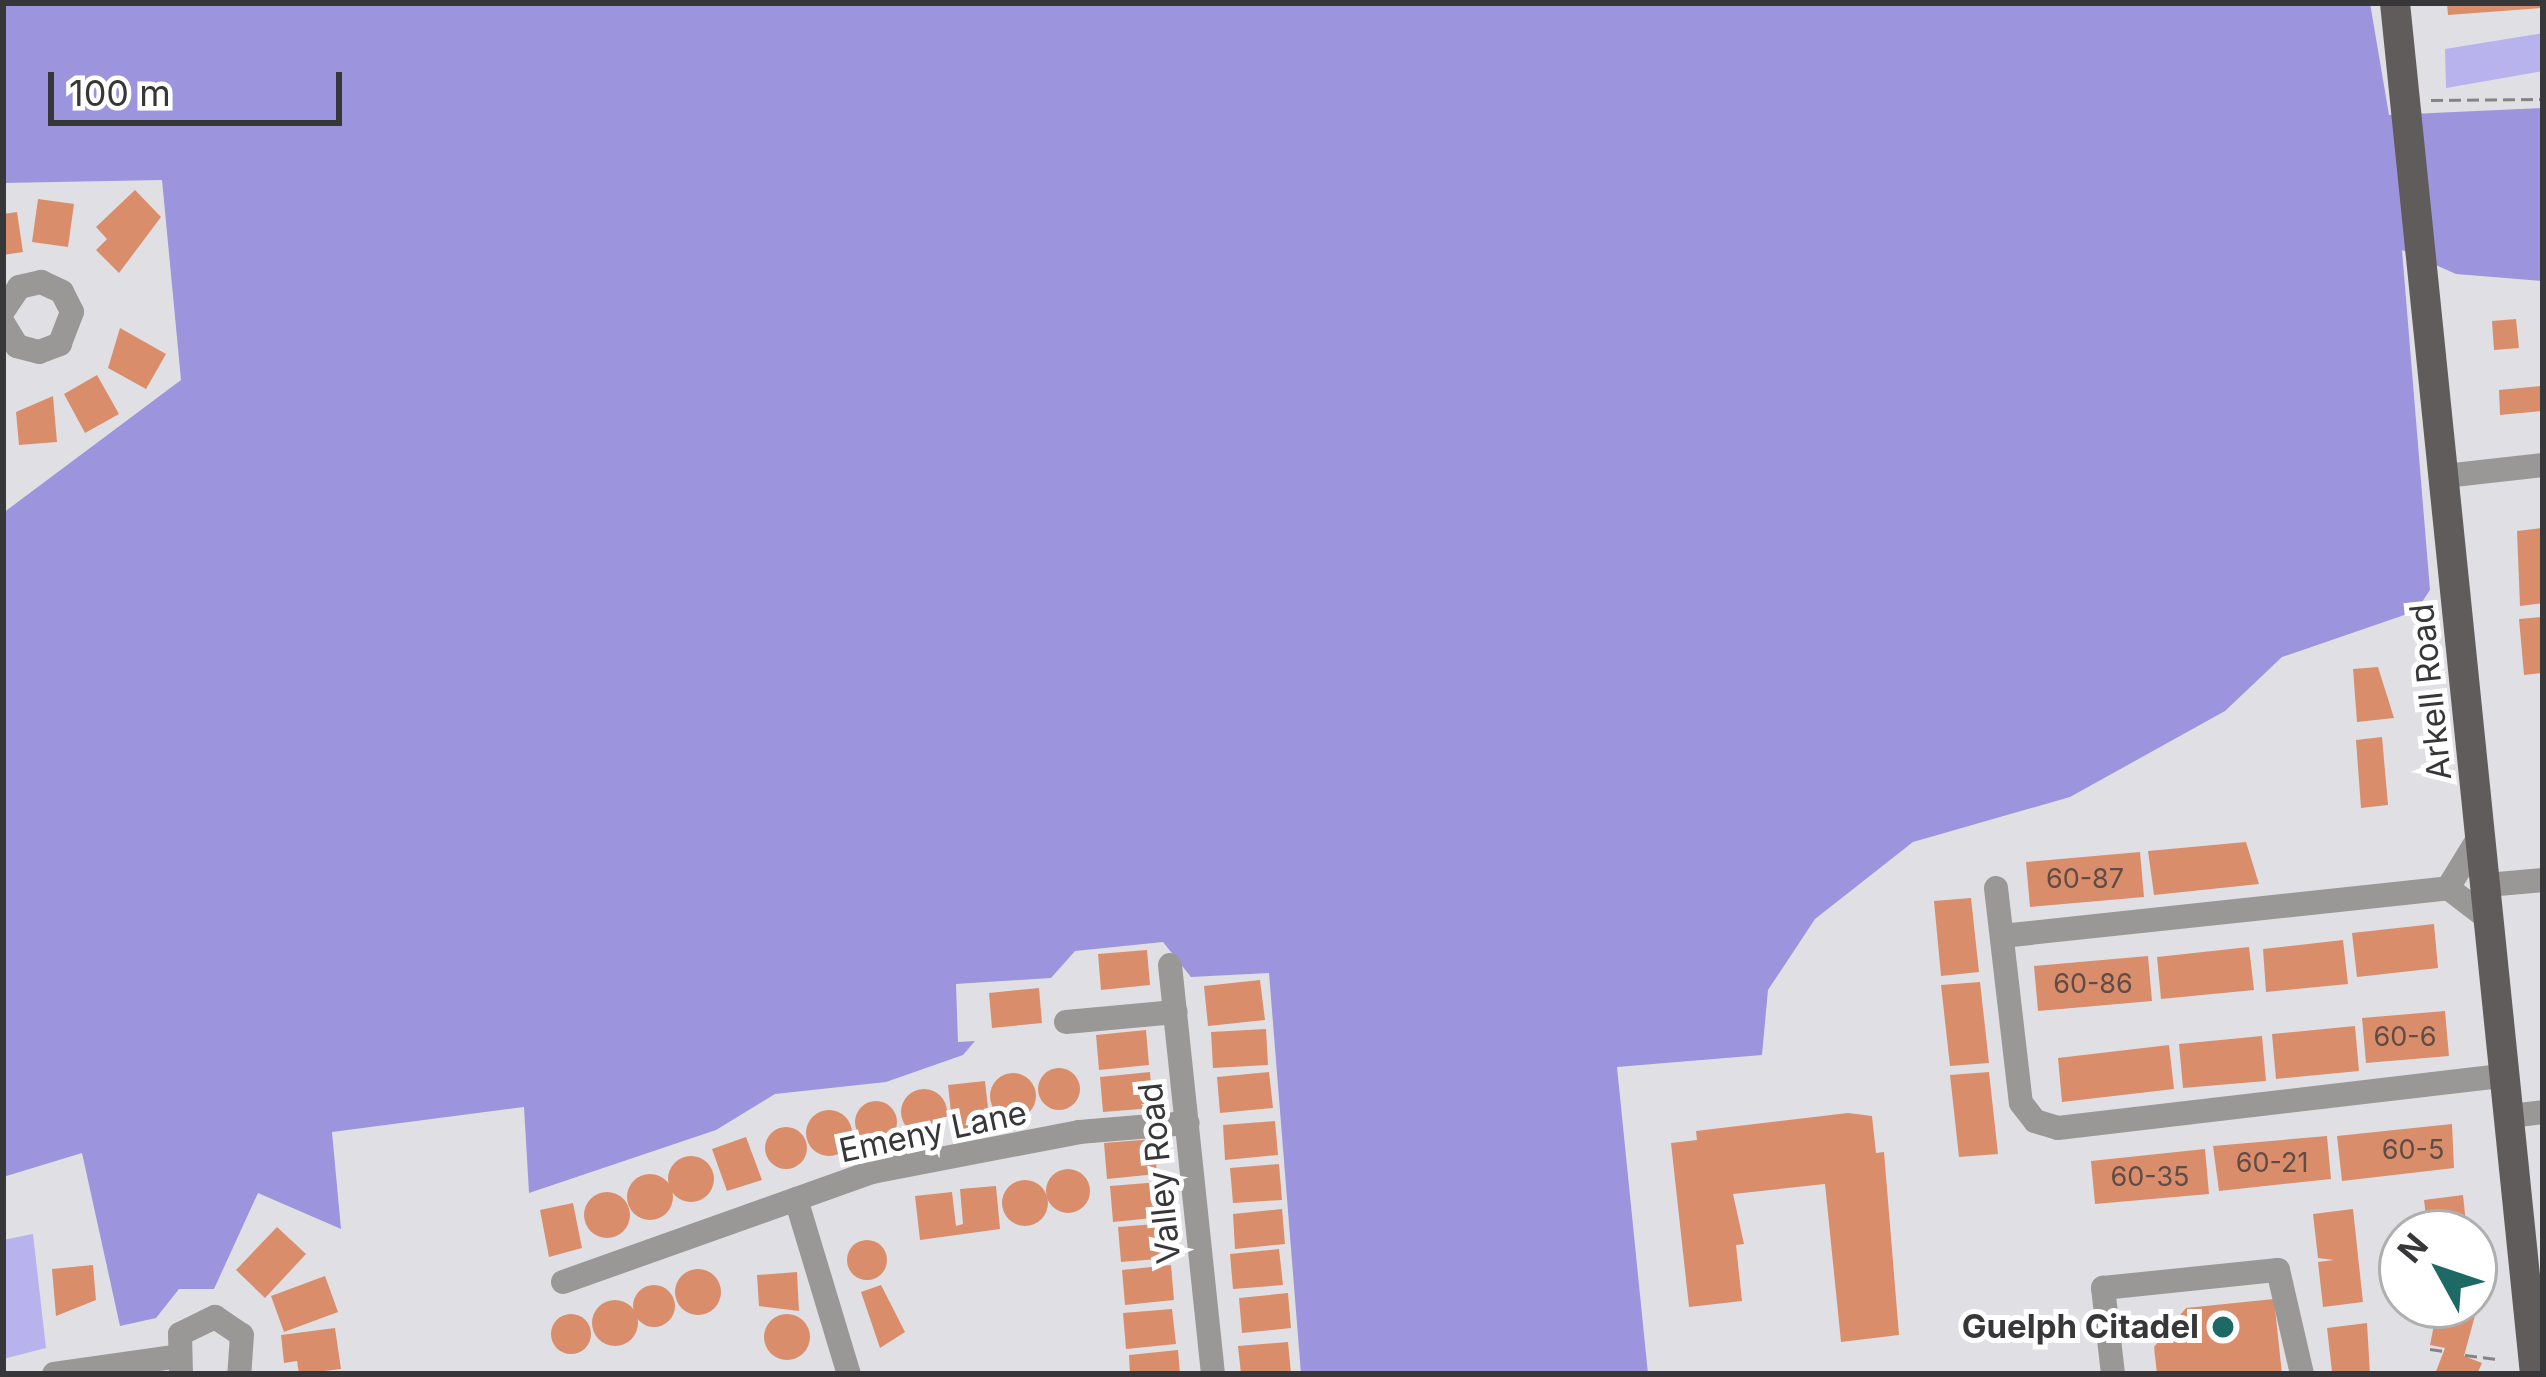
<!DOCTYPE html>
<style>
body{margin:0}
#map{position:relative;width:2546px;height:1377px;overflow:hidden;background:#e0e0e4;font-family:Inter,sans-serif}
div>[style]{position:absolute}
.green>*{inset:0;background:#b8b3ec}
.forest>*{inset:0;background:#9c95dd}
.building>*{inset:0;background:#d98d6b}
.round{border-radius:50%}
.path>*{height:3px;margin-top:-1.5px;transform-origin:0;background:repeating-linear-gradient(90deg,#848487 0 12px,transparent 0 18px)}
.minor>*{height:24px;margin:-12px;padding:0 12px;transform-origin:12px;border-radius:12px;background:#9a9897}
.major>*{height:30px;margin:-15px;padding:0 15px;transform-origin:15px;border-radius:15px;background:#605c5b}
.dots>*{width:33px;height:33px;translate:-50% -50%;box-sizing:border-box;border:6px solid #fff;border-radius:50%}
span{translate:-50% -50%;white-space:nowrap;text-align:center;line-height:1.15;-webkit-text-stroke:10px #fff;paint-order:stroke}
.number-label{font-size:27px;color:#604c46}
.number-label span{-webkit-text-stroke-width:0}
.street-label{font-size:33px;color:#373739}
.poi-label{font-size:33px;color:#373739;font-weight:700}
.right{translate:-100% -50%;text-align:right}
.frame{position:absolute;inset:0;border:6px solid #373739;pointer-events:none}
.north{position:absolute;left:2378px;top:1209px;width:120px;height:120px;box-sizing:border-box;background:#fff;border:3px solid #afafb0;border-radius:50%;rotate:310deg;font-size:33px;font-weight:700;line-height:48px;text-align:center;color:#373739}
.north::after{content:'';display:block;margin:auto;width:42px;height:54px;background:#1d6966;clip-path:polygon(50% 0,100% 100%,50% 72%,0 100%)}
.scale{position:absolute;left:48px;top:72px;width:294px;height:54px;box-sizing:border-box;border:6px solid #373739;border-top:0;padding-left:15px;font-size:36px;line-height:42px;white-space:nowrap;color:#373739;-webkit-text-stroke:9px #fff;paint-order:stroke}
</style>
<div id="map">
<div class="green">
<i style="clip-path:polygon(2543px 33px,2543px 71px,2446px 88px,2445px 49px)"></i>
<i style="clip-path:polygon(33px 1234px,46px 1348px,3px 1359px,3px 1240px)"></i>
</div>
<div class="forest">
<i style="clip-path:polygon(3px 3px,2370px 3px,2389px 115px,2543px 108px,2543px 281px,2456px 274px,2402px 250px,2430px 590px,2416px 611px,2282px 657px,2225px 711px,2070px 797px,1913px 842px,1815px 919px,1768px 990px,1762px 1055px,1617px 1067px,1648px 1374px,1301px 1374px,1269px 973px,1191px 977px,1163px 942px,1075px 951px,1051px 978px,956px 984px,958px 1042px,975px 1041px,963px 1055px,886px 1082px,775px 1094px,716px 1130px,529px 1193px,524px 1107px,332px 1132px,341px 1229px,258px 1193px,214px 1289px,179px 1289px,156px 1318px,120px 1326px,82px 1153px,3px 1177px,3px 513px,181px 380px,162px 180px,3px 183px)"></i>
</div>
<div class="building">
<i style="clip-path:polygon(2447px 3px,2543px 3px,2543px 8px,2448px 15px)"></i>
<i style="clip-path:polygon(135px 190px,161px 217px,119px 273px,96px 250px,107px 239px,96px 227px)"></i>
<i style="clip-path:polygon(38px 199px,74px 204px,68px 247px,32px 242px)"></i>
<i style="clip-path:polygon(17px 212px,23px 252px,3px 255px,3px 214px)"></i>
<i style="clip-path:polygon(2516px 319px,2519px 348px,2494px 350px,2492px 321px)"></i>
<i style="clip-path:polygon(120px 328px,166px 354px,146px 389px,108px 368px)"></i>
<i style="clip-path:polygon(97px 375px,119px 414px,85px 433px,64px 394px)"></i>
<i style="clip-path:polygon(2541px 386px,2543px 411px,2500px 415px,2499px 390px)"></i>
<i style="clip-path:polygon(53px 396px,57px 442px,19px 445px,16px 412px)"></i>
<i style="clip-path:polygon(2543px 528px,2543px 603px,2520px 606px,2517px 531px)"></i>
<i style="clip-path:polygon(2543px 617px,2543px 673px,2524px 675px,2519px 619px)"></i>
<i style="clip-path:polygon(2378px 667px,2394px 718px,2357px 722px,2353px 669px)"></i>
<i style="clip-path:polygon(2382px 737px,2388px 805px,2361px 808px,2356px 740px)"></i>
<i style="clip-path:polygon(2246px 842px,2259px 884px,2154px 895px,2148px 851px)"></i>
<i style="clip-path:polygon(2140px 852px,2144px 897px,2030px 907px,2026px 862px)"></i>
<i style="clip-path:polygon(1971px 898px,1979px 972px,1941px 976px,1934px 901px)"></i>
<i style="clip-path:polygon(2434px 924px,2438px 968px,2357px 977px,2352px 933px)"></i>
<i style="clip-path:polygon(2343px 940px,2348px 984px,2266px 992px,2263px 949px)"></i>
<i style="clip-path:polygon(2249px 947px,2254px 990px,2161px 999px,2157px 957px)"></i>
<i style="clip-path:polygon(1147px 950px,1150px 985px,1101px 990px,1098px 954px)"></i>
<i style="clip-path:polygon(2148px 956px,2152px 1001px,2038px 1011px,2034px 966px)"></i>
<i style="clip-path:polygon(1260px 980px,1265px 1020px,1208px 1026px,1204px 986px)"></i>
<i style="clip-path:polygon(1980px 982px,1989px 1063px,1950px 1066px,1941px 985px)"></i>
<i style="clip-path:polygon(1039px 988px,1042px 1023px,992px 1028px,989px 993px)"></i>
<i style="clip-path:polygon(2445px 1011px,2449px 1056px,2366px 1063px,2362px 1018px)"></i>
<i style="clip-path:polygon(2355px 1026px,2359px 1071px,2276px 1079px,2272px 1034px)"></i>
<i style="clip-path:polygon(1266px 1029px,1268px 1065px,1213px 1068px,1211px 1032px)"></i>
<i style="clip-path:polygon(1146px 1030px,1149px 1065px,1099px 1070px,1096px 1035px)"></i>
<i style="clip-path:polygon(2262px 1036px,2266px 1081px,2183px 1088px,2179px 1044px)"></i>
<i style="clip-path:polygon(2169px 1045px,2174px 1089px,2062px 1102px,2058px 1058px)"></i>
<i class="round" style="left:1038px;top:1068px;width:42px;height:42px"></i>
<i style="clip-path:polygon(1150px 1072px,1153px 1108px,1103px 1112px,1100px 1077px)"></i>
<i style="clip-path:polygon(1269px 1072px,1273px 1108px,1220px 1113px,1217px 1077px)"></i>
<i style="clip-path:polygon(1989px 1072px,1998px 1154px,1959px 1157px,1950px 1075px)"></i>
<i class="round" style="left:990px;top:1073px;width:46px;height:46px"></i>
<i style="clip-path:polygon(985px 1081px,990px 1127px,953px 1130px,948px 1085px)"></i>
<i class="round" style="left:901px;top:1089px;width:46px;height:46px"></i>
<i class="round" style="left:855px;top:1101px;width:42px;height:42px"></i>
<i class="round" style="left:806px;top:1110px;width:46px;height:46px"></i>
<i style="clip-path:polygon(1848px 1113px,1872px 1116px,1876px 1153px,1884px 1152px,1899px 1335px,1841px 1342px,1825px 1184px,1733px 1194px,1744px 1244px,1736px 1245px,1742px 1301px,1689px 1307px,1671px 1143px,1697px 1140px,1696px 1131px)"></i>
<i style="clip-path:polygon(1275px 1121px,1278px 1155px,1225px 1160px,1223px 1125px)"></i>
<i style="clip-path:polygon(2452px 1124px,2454px 1168px,2342px 1181px,2337px 1136px)"></i>
<i class="round" style="left:765px;top:1127px;width:42px;height:42px"></i>
<i style="clip-path:polygon(2327px 1136px,2331px 1179px,2219px 1191px,2213px 1146px)"></i>
<i style="clip-path:polygon(746px 1137px,762px 1180px,727px 1191px,712px 1149px)"></i>
<i style="clip-path:polygon(1154px 1139px,1157px 1174px,1107px 1179px,1104px 1143px)"></i>
<i style="clip-path:polygon(2205px 1149px,2209px 1194px,2095px 1204px,2091px 1161px)"></i>
<i class="round" style="left:668px;top:1156px;width:46px;height:46px"></i>
<i style="clip-path:polygon(1279px 1164px,1282px 1200px,1233px 1203px,1230px 1168px)"></i>
<i class="round" style="left:1046px;top:1169px;width:44px;height:44px"></i>
<i class="round" style="left:627px;top:1174px;width:46px;height:46px"></i>
<i class="round" style="left:1002px;top:1180px;width:46px;height:46px"></i>
<i style="clip-path:polygon(1160px 1182px,1163px 1217px,1113px 1222px,1110px 1186px)"></i>
<i style="clip-path:polygon(996px 1186px,1000px 1229px,920px 1240px,915px 1196px,952px 1192px,956px 1226px,963px 1224px,960px 1189px)"></i>
<i class="round" style="left:584px;top:1192px;width:46px;height:46px"></i>
<i style="clip-path:polygon(2463px 1195px,2467px 1233px,2428px 1233px,2424px 1200px)"></i>
<i style="clip-path:polygon(573px 1203px,582px 1248px,549px 1257px,540px 1210px)"></i>
<i style="clip-path:polygon(1282px 1209px,1285px 1244px,1235px 1249px,1233px 1214px)"></i>
<i style="clip-path:polygon(2353px 1209px,2363px 1302px,2323px 1307px,2318px 1262px,2334px 1260px,2318px 1258px,2313px 1214px)"></i>
<i style="clip-path:polygon(1168px 1223px,1171px 1258px,1121px 1262px,1118px 1227px)"></i>
<i style="clip-path:polygon(277px 1227px,306px 1254px,265px 1298px,236px 1270px)"></i>
<i class="round" style="left:847px;top:1240px;width:40px;height:40px"></i>
<i style="clip-path:polygon(1279px 1249px,1283px 1285px,1233px 1289px,1230px 1254px)"></i>
<i style="clip-path:polygon(93px 1265px,96px 1300px,56px 1316px,52px 1269px)"></i>
<i style="clip-path:polygon(1171px 1265px,1174px 1300px,1125px 1305px,1122px 1270px)"></i>
<i class="round" style="left:675px;top:1269px;width:46px;height:46px"></i>
<i style="clip-path:polygon(797px 1272px,799px 1311px,759px 1306px,757px 1275px)"></i>
<i style="clip-path:polygon(325px 1276px,338px 1312px,284px 1332px,271px 1296px)"></i>
<i class="round" style="left:633px;top:1285px;width:42px;height:42px"></i>
<i style="clip-path:polygon(881px 1285px,905px 1332px,880px 1348px,861px 1292px)"></i>
<i style="clip-path:polygon(1288px 1293px,1291px 1328px,1242px 1333px,1239px 1298px)"></i>
<i style="clip-path:polygon(2274px 1299px,2282px 1374px,2157px 1374px,2154px 1347px,2186px 1308px)"></i>
<i class="round" style="left:592px;top:1300px;width:46px;height:46px"></i>
<i style="clip-path:polygon(2438px 1305px,2477px 1308px,2464px 1356px,2482px 1363px,2477px 1374px,2435px 1374px,2445px 1348px,2430px 1345px)"></i>
<i style="clip-path:polygon(1172px 1309px,1176px 1344px,1126px 1349px,1123px 1313px)"></i>
<i class="round" style="left:551px;top:1314px;width:40px;height:40px"></i>
<i class="round" style="left:764px;top:1314px;width:46px;height:46px"></i>
<i style="clip-path:polygon(2367px 1323px,2370px 1374px,2332px 1372px,2327px 1328px)"></i>
<i style="clip-path:polygon(335px 1328px,341px 1369px,299px 1374px,297px 1361px,284px 1363px,281px 1335px)"></i>
<i style="clip-path:polygon(1288px 1342px,1291px 1374px,1241px 1374px,1238px 1346px)"></i>
<i style="clip-path:polygon(1178px 1350px,1180px 1374px,1130px 1374px,1129px 1355px)"></i>
</div>
<div class="path">
<i style="left:2431px;top:100px;width:112px;rotate:-0.5deg"></i>
<i style="left:2430px;top:1349px;width:14px;rotate:8deg"></i>
<i style="left:2465px;top:1355px;width:34px;rotate:7deg"></i>
</div>
<div class="minor">
<i style="left:3px;top:311px;width:29px;rotate:-56deg"></i>
<i style="left:19px;top:287px;width:23px;rotate:-13deg"></i>
<i style="left:41px;top:282px;width:23px;rotate:25deg"></i>
<i style="left:62px;top:292px;width:22px;rotate:63deg"></i>
<i style="left:72px;top:312px;width:34px;rotate:111deg"></i>
<i style="left:60px;top:344px;width:22px;rotate:159deg"></i>
<i style="left:39px;top:352px;width:23px;rotate:-165deg"></i>
<i style="left:17px;top:346px;width:27px;rotate:-121deg"></i>
<i style="left:2445px;top:476px;width:99px;rotate:-6.4deg"></i>
<i style="left:2487px;top:885px;width:56px;rotate:-5.1deg"></i>
<i style="left:1996px;top:888px;width:216px;rotate:83.4deg"></i>
<i style="left:2021px;top:1103px;width:23px;rotate:52deg"></i>
<i style="left:2035px;top:1121px;width:24px;rotate:17deg"></i>
<i style="left:2058px;top:1128px;width:452px;rotate:-6.7deg"></i>
<i style="left:2448px;top:888px;width:63px;rotate:-58.6deg"></i>
<i style="left:2002px;top:936px;width:449px;rotate:-6.1deg"></i>
<i style="left:2448px;top:888px;width:53px;rotate:37.3deg"></i>
<i style="left:1170px;top:965px;width:411px;rotate:84deg"></i>
<i style="left:1066px;top:1022px;width:110px;rotate:-5.2deg"></i>
<i style="left:2511px;top:1116px;width:32px;rotate:-7deg"></i>
<i style="left:796px;top:1199px;width:183px;rotate:73.2deg"></i>
<i style="left:563px;top:1282px;width:328px;rotate:-19.6deg"></i>
<i style="left:872px;top:1172px;width:211px;rotate:-10.9deg"></i>
<i style="left:1079px;top:1132px;width:109px;rotate:-4.7deg"></i>
<i style="left:54px;top:1374px;width:121px;rotate:-8.1deg"></i>
<i style="left:181px;top:1374px;width:40px;rotate:-91.4deg"></i>
<i style="left:180px;top:1334px;width:39px;rotate:-26deg"></i>
<i style="left:215px;top:1317px;width:32px;rotate:34deg"></i>
<i style="left:242px;top:1335px;width:39px;rotate:94deg"></i>
<i style="left:2113px;top:1374px;width:87px;rotate:-96.6deg"></i>
<i style="left:2103px;top:1288px;width:176px;rotate:-5.9deg"></i>
<i style="left:2278px;top:1270px;width:107px;rotate:77deg"></i>
</div>
<div class="major">
<i style="left:2395px;top:3px;width:1378px;rotate:84.17deg"></i>
</div>
<div class="dots">
<i style="left:2223px;top:1327px;background:#1d6966"></i>
</div>
<div class="number-label">
<span style="left:2085px;top:879px">60-87</span>
<span style="left:2093px;top:984px">60-86</span>
<span style="left:2405px;top:1037px">60-6</span>
<span style="left:2413px;top:1150px">60-5</span>
<span style="left:2272px;top:1163px">60-21</span>
<span style="left:2150px;top:1177px">60-35</span>
</div>
<div class="street-label">
<span style="left:2431px;top:692px;rotate:-96deg">Arkell Road</span>
<span style="left:933px;top:1132px;rotate:-12deg">Emeny Lane</span>
<span style="left:1160px;top:1173px;rotate:-96deg">Valley Road</span>
</div>
<div class="poi-label">
<span class="right" style="left:2199px;top:1327px">Guelph Citadel</span>
</div>
<div class="frame"></div>
<div class="north">N</div>
<div class="scale">100 m</div>
</div>
